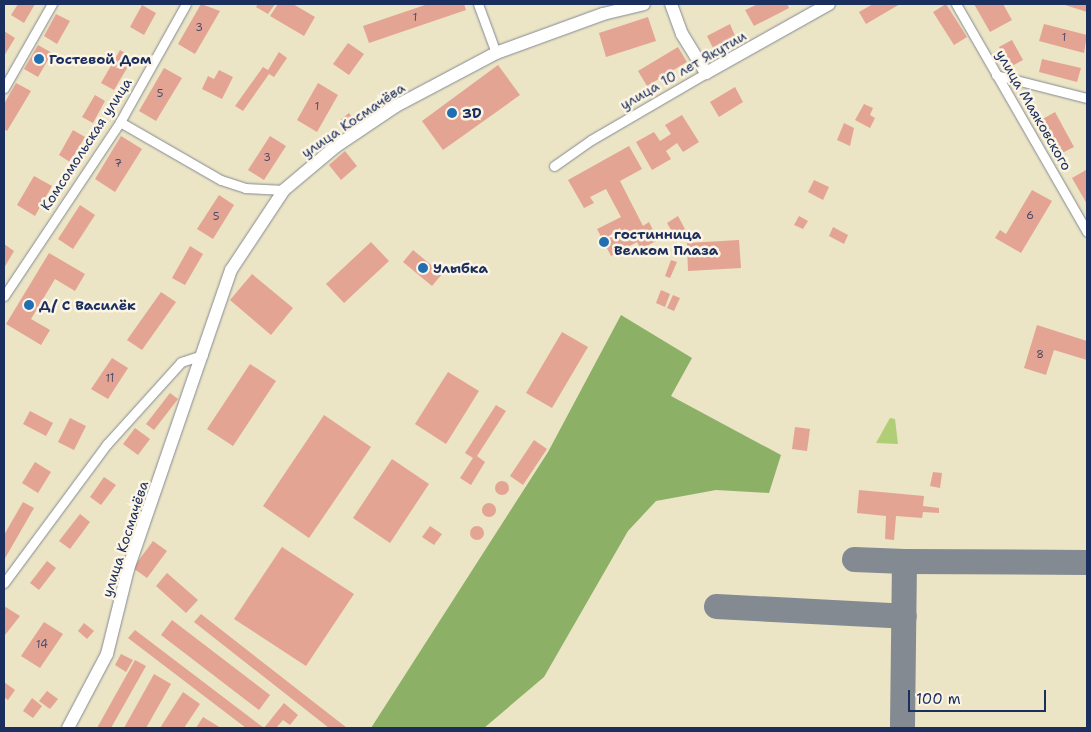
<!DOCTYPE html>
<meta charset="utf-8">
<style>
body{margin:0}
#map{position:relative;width:1091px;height:732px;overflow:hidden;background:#ebe4c5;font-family:"Shantell Sans",sans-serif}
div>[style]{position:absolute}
.green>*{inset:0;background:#b0ce75}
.forest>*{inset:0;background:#8cb166}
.taxiway>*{height:25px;margin:-12.5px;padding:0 12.5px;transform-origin:12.5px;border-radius:12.5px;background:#838a92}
.building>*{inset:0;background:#e4a493}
.round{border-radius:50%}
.roads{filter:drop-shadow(0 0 1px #838a92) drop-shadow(0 0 1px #838a92)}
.street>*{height:9px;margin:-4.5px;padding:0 4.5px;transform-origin:4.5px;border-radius:4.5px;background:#fff}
.secondary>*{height:12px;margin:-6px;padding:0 6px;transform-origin:6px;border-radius:6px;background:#fff}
.dots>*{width:14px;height:14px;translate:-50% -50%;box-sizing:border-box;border:2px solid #fcf5e5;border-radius:50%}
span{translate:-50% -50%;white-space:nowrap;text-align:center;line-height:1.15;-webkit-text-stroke:5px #fcf5e5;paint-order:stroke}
.number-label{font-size:11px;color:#4d4c6b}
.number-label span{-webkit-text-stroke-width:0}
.poi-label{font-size:14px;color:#1b2f5e;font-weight:700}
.left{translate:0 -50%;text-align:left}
.street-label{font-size:14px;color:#1b2f5e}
.frame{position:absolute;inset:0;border:5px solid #1b2f5e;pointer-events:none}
.scale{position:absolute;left:908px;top:690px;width:138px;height:22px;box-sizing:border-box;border:2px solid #1b2f5e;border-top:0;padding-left:6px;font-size:15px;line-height:18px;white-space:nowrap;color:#1b2f5e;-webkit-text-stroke:4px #fcf5e5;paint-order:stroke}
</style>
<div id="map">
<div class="green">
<i style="clip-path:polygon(890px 418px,895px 419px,898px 444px,876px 443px)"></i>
</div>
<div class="forest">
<i style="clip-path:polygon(621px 315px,692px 358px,671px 396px,781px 455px,769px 493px,716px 490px,656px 501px,628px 531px,544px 677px,484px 728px,371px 728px,548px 452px)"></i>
</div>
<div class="taxiway">
<i style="left:854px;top:559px;width:50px;rotate:2.3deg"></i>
<i style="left:904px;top:561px;width:167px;rotate:90.7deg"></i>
<i style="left:904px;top:561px;width:183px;rotate:0.3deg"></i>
<i style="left:716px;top:606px;width:188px;rotate:3deg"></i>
</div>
<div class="building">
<i style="clip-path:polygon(18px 4px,35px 4px,24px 23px,11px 15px)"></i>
<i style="clip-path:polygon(201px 4px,220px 11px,195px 54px,178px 44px)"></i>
<i style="clip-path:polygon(258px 4px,275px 4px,268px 14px,256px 7px)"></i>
<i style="clip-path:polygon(278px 4px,293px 4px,315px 17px,304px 36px,270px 16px)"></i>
<i style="clip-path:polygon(428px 4px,464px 4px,466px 10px,369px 43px,363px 26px)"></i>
<i style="clip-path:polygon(758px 4px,787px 4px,789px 8px,754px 26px,745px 10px)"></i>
<i style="clip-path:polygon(873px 4px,900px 4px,866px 24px,859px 12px)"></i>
<i style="clip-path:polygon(946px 4px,967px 37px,954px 45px,933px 12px)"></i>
<i style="clip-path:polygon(974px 4px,1003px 4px,1012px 20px,990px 32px)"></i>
<i style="clip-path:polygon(1062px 4px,1087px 4px,1087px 12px)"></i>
<i style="clip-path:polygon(142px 5px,156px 13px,144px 35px,130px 27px)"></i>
<i style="clip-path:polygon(56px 14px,70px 21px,57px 44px,44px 36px)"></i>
<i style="clip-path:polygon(648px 17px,656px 41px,606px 57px,599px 33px)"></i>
<i style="clip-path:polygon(730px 24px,735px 36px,713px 48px,707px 36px)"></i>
<i style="clip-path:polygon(1044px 24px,1087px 35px,1084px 53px,1039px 41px)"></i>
<i style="clip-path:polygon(4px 31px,15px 38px,4px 56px)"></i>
<i style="clip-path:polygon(1012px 40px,1023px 60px,1010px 67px,999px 47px)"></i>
<i style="clip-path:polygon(348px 43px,364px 54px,349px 75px,333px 64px)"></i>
<i style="clip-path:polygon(38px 45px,52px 53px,38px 77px,24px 69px)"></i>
<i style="clip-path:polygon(678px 47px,687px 62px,647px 86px,638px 71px)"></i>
<i style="clip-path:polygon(120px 50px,133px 58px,114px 90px,101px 83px)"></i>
<i style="clip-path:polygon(279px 52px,287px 58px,274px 77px,269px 74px,243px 111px,235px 106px,263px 67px,268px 70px)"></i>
<i style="clip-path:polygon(1042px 59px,1081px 68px,1077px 82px,1039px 72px)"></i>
<i style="clip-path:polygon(498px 65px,520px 95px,443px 150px,422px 121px)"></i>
<i style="clip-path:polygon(164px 68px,182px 78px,156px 121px,139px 111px)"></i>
<i style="clip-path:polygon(219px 70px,233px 77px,222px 99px,202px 89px,208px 76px,214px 79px)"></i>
<i style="clip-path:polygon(16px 83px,31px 91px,7px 131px,4px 129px,4px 104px)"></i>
<i style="clip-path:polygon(318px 83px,338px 95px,317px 132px,297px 120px)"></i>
<i style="clip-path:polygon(735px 87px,743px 102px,719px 117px,710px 102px)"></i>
<i style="clip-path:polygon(95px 95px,105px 101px,93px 123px,82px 117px)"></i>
<i style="clip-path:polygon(864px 104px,873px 108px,870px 115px,875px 118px,870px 128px,855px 120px)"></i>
<i style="clip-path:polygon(1055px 112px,1074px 147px,1060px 154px,1041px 120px)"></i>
<i style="clip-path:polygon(349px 113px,354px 120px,344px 128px,339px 121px)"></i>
<i style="clip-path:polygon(682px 115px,699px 142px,683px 152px,677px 143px,666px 151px,671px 159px,652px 170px,636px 142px,654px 132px,660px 141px,671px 134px,665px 125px)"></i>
<i style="clip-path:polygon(844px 123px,854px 128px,850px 146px,837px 140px)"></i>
<i style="clip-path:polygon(73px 130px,85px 137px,70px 162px,59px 155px)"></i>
<i style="clip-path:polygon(121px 136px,142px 149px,115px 192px,95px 179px)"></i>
<i style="clip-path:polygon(270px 136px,286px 146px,264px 180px,248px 170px)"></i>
<i style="clip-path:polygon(629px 146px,642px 169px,620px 181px,643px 226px,649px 222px,658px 240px,641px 249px,637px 242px,611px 256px,597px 229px,621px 217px,606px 189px,590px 197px,594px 203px,584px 208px,568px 180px)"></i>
<i style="clip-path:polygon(345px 151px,357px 166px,341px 180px,329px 165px)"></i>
<i style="clip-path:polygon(1086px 170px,1087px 171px,1087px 204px,1072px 178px)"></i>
<i style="clip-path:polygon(34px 176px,52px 186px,35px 216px,17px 205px)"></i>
<i style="clip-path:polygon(814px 180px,829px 187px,823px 200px,808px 192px)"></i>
<i style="clip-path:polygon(1032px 190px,1052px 201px,1021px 253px,995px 238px,1000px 230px,1006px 234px)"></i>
<i style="clip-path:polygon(219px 195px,234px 205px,213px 239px,197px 229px)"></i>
<i style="clip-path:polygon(80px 205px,95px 215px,73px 249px,58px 239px)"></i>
<i style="clip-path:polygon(678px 216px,686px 231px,675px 237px,667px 223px)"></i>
<i style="clip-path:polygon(799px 216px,808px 221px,803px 229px,794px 225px)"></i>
<i style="clip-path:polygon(833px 227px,848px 235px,844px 244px,829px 236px)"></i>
<i style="clip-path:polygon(739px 240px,741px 268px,688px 271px,687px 243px)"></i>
<i style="clip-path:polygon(371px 242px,389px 261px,344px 303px,326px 284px)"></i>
<i style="clip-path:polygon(4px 244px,14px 251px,4px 268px)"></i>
<i style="clip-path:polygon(190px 246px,203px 254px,185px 285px,172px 278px)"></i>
<i style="clip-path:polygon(413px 250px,442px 274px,432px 286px,403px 262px)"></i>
<i style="clip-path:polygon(49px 253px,85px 274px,75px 291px,55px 279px,31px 319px,50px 330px,41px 345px,6px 324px)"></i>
<i style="clip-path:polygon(671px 260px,677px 262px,670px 278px,665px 276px)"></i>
<i style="clip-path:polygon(252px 274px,293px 308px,271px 335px,230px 300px)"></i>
<i style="clip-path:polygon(661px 290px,670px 294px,665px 307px,656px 303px)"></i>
<i style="clip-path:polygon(161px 292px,176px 302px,142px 350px,127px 340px)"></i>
<i style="clip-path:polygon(673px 295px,680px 298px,674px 311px,667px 308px)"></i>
<i style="clip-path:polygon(1037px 325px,1087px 341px,1087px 360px,1054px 350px,1046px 375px,1024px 368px)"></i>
<i style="clip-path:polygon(562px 332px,588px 347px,552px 408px,526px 393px)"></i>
<i style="clip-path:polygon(112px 358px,128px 368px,108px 399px,91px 389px)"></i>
<i style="clip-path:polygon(250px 364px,276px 381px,233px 446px,207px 429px)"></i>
<i style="clip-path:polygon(448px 372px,479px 391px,446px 444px,415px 424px)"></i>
<i style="clip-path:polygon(170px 393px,178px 399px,154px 430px,146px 424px)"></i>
<i style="clip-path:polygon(496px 405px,506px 411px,477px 456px,485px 462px,471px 485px,460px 478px,473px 458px,465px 453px)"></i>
<i style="clip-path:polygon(30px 411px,53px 423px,46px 436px,23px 424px)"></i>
<i style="clip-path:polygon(324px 415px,371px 447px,309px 538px,263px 506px)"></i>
<i style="clip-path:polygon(70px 418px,86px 426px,74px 450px,58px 442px)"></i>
<i style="clip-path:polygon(795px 427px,810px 429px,807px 451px,792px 449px)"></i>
<i style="clip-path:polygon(135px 428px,150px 439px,138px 455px,123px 444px)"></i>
<i style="clip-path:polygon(534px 440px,547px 449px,523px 485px,510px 476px)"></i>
<i style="clip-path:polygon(392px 459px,429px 484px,390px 543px,353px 518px)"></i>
<i style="clip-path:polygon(35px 462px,51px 472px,38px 493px,22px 483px)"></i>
<i style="clip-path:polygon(933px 472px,942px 473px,940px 488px,930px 486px)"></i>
<i style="clip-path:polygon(104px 477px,116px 485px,101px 505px,90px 497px)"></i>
<i class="round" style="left:495px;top:481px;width:14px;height:14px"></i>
<i style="clip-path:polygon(859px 490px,924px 496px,923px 506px,939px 508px,939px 513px,923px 512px,922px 518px,896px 516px,894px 540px,885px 539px,886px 516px,857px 513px)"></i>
<i style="clip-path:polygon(23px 502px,34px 508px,4px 560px,4px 535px)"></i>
<i class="round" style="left:482px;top:503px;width:14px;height:14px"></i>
<i style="clip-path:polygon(80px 514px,90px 522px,70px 549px,59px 541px)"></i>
<i class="round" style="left:470px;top:526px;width:14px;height:14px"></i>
<i style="clip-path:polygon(430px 526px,442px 534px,434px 545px,422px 537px)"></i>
<i style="clip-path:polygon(153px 541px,167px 551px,147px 578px,133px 568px)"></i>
<i style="clip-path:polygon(282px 547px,354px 594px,306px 666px,234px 619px)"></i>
<i style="clip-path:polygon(47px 561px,56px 568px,39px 590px,30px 583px)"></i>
<i style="clip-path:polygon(167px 573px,198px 600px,186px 613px,156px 586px)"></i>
<i style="clip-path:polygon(4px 606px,20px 616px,5px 635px,4px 634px)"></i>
<i style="clip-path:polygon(201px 614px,347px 728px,329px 728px,194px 622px)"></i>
<i style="clip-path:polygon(172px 620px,270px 695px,259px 710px,161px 635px)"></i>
<i style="clip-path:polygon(44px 622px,63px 634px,40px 668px,21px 656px)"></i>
<i style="clip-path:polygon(84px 623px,94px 631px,87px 639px,78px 631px)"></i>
<i style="clip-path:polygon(135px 630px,264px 728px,284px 703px,298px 715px,290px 725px,283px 720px,276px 728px,246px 728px,128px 638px)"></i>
<i style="clip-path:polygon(121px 654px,133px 660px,126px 672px,115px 665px)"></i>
<i style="clip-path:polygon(135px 660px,146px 666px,111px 728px,97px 728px)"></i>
<i style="clip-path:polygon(154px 674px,171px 684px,146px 728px,124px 728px)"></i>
<i style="clip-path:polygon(4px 682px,15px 690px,8px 700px,4px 697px)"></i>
<i style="clip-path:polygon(47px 691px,58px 699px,50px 709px,39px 701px)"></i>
<i style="clip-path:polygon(183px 692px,200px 704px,184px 728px,160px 728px)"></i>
<i style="clip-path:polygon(32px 698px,42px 706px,33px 718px,23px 711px)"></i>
<i style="clip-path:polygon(203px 717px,221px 728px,196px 728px)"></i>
</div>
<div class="roads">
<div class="street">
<i style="left:478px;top:4px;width:52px;rotate:69.8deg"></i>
<i style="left:956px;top:4px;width:263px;rotate:60.1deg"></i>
<i style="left:996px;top:75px;width:94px;rotate:14.2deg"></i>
<i style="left:4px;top:88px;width:97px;rotate:-60.3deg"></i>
<i style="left:120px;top:122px;width:116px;rotate:29.9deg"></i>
<i style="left:221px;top:180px;width:25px;rotate:18deg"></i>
<i style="left:245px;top:188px;width:39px;rotate:3deg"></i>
<i style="left:554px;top:166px;width:45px;rotate:-35.1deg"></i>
<i style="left:591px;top:140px;width:133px;rotate:-30.2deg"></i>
<i style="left:4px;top:296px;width:209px;rotate:-56.3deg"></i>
<i style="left:120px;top:122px;width:135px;rotate:-60.8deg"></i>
<i style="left:4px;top:583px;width:173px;rotate:-53.5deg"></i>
<i style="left:107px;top:444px;width:110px;rotate:-47.9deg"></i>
<i style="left:181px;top:362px;width:23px;rotate:-18deg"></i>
</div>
<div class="secondary">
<i style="left:671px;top:4px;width:32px;rotate:70deg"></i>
<i style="left:682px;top:34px;width:46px;rotate:58.4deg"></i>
<i style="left:706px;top:73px;width:141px;rotate:-29.3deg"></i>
<i style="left:68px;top:728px;width:84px;rotate:-62.2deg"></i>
<i style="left:107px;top:654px;width:88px;rotate:-76.1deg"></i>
<i style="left:128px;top:569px;width:316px;rotate:-71deg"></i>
<i style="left:231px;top:270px;width:96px;rotate:-56.5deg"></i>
<i style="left:284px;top:190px;width:67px;rotate:-40.1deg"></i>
<i style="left:335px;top:147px;width:73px;rotate:-33.9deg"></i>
<i style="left:396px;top:106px;width:113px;rotate:-27.9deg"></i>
<i style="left:496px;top:53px;width:114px;rotate:-20deg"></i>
<i style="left:603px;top:14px;width:42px;rotate:-13.7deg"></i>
</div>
</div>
<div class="dots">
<i style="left:39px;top:59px;background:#1f6fb2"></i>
<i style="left:452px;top:113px;background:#1f6fb2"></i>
<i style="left:604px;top:242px;background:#1f6fb2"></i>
<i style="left:423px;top:268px;background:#1f6fb2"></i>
<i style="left:29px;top:305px;background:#1f6fb2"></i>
</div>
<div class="number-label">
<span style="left:415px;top:18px">1</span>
<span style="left:199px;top:28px">3</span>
<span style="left:1064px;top:38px">1</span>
<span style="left:160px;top:94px">5</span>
<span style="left:317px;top:107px">1</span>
<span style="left:267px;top:158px">3</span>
<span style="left:118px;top:164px">7</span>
<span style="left:1030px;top:216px">6</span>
<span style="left:216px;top:217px">5</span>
<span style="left:1040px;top:355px">8</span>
<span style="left:110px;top:379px">11</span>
<span style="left:42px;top:645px">14</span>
</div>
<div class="poi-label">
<span class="left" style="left:49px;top:59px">Гостевой Дом</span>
<span class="left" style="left:462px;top:113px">3D</span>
<span class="left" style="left:614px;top:242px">гостинница<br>Велком Плаза</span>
<span class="left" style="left:433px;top:268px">Улыбка</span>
<span class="left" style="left:39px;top:305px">Д/ С Василёк</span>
</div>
<div class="street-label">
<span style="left:683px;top:70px;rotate:-30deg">улица 10 лет Якутии</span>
<span style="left:1034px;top:110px;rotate:60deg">улица Маяковского</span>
<span style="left:353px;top:120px;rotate:-34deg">улица Космачёва</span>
<span style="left:86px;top:144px;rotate:-57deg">Комсомольская улица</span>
<span style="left:125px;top:539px;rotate:-72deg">улица Космачёва</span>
</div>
<div class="frame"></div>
<div class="scale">100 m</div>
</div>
